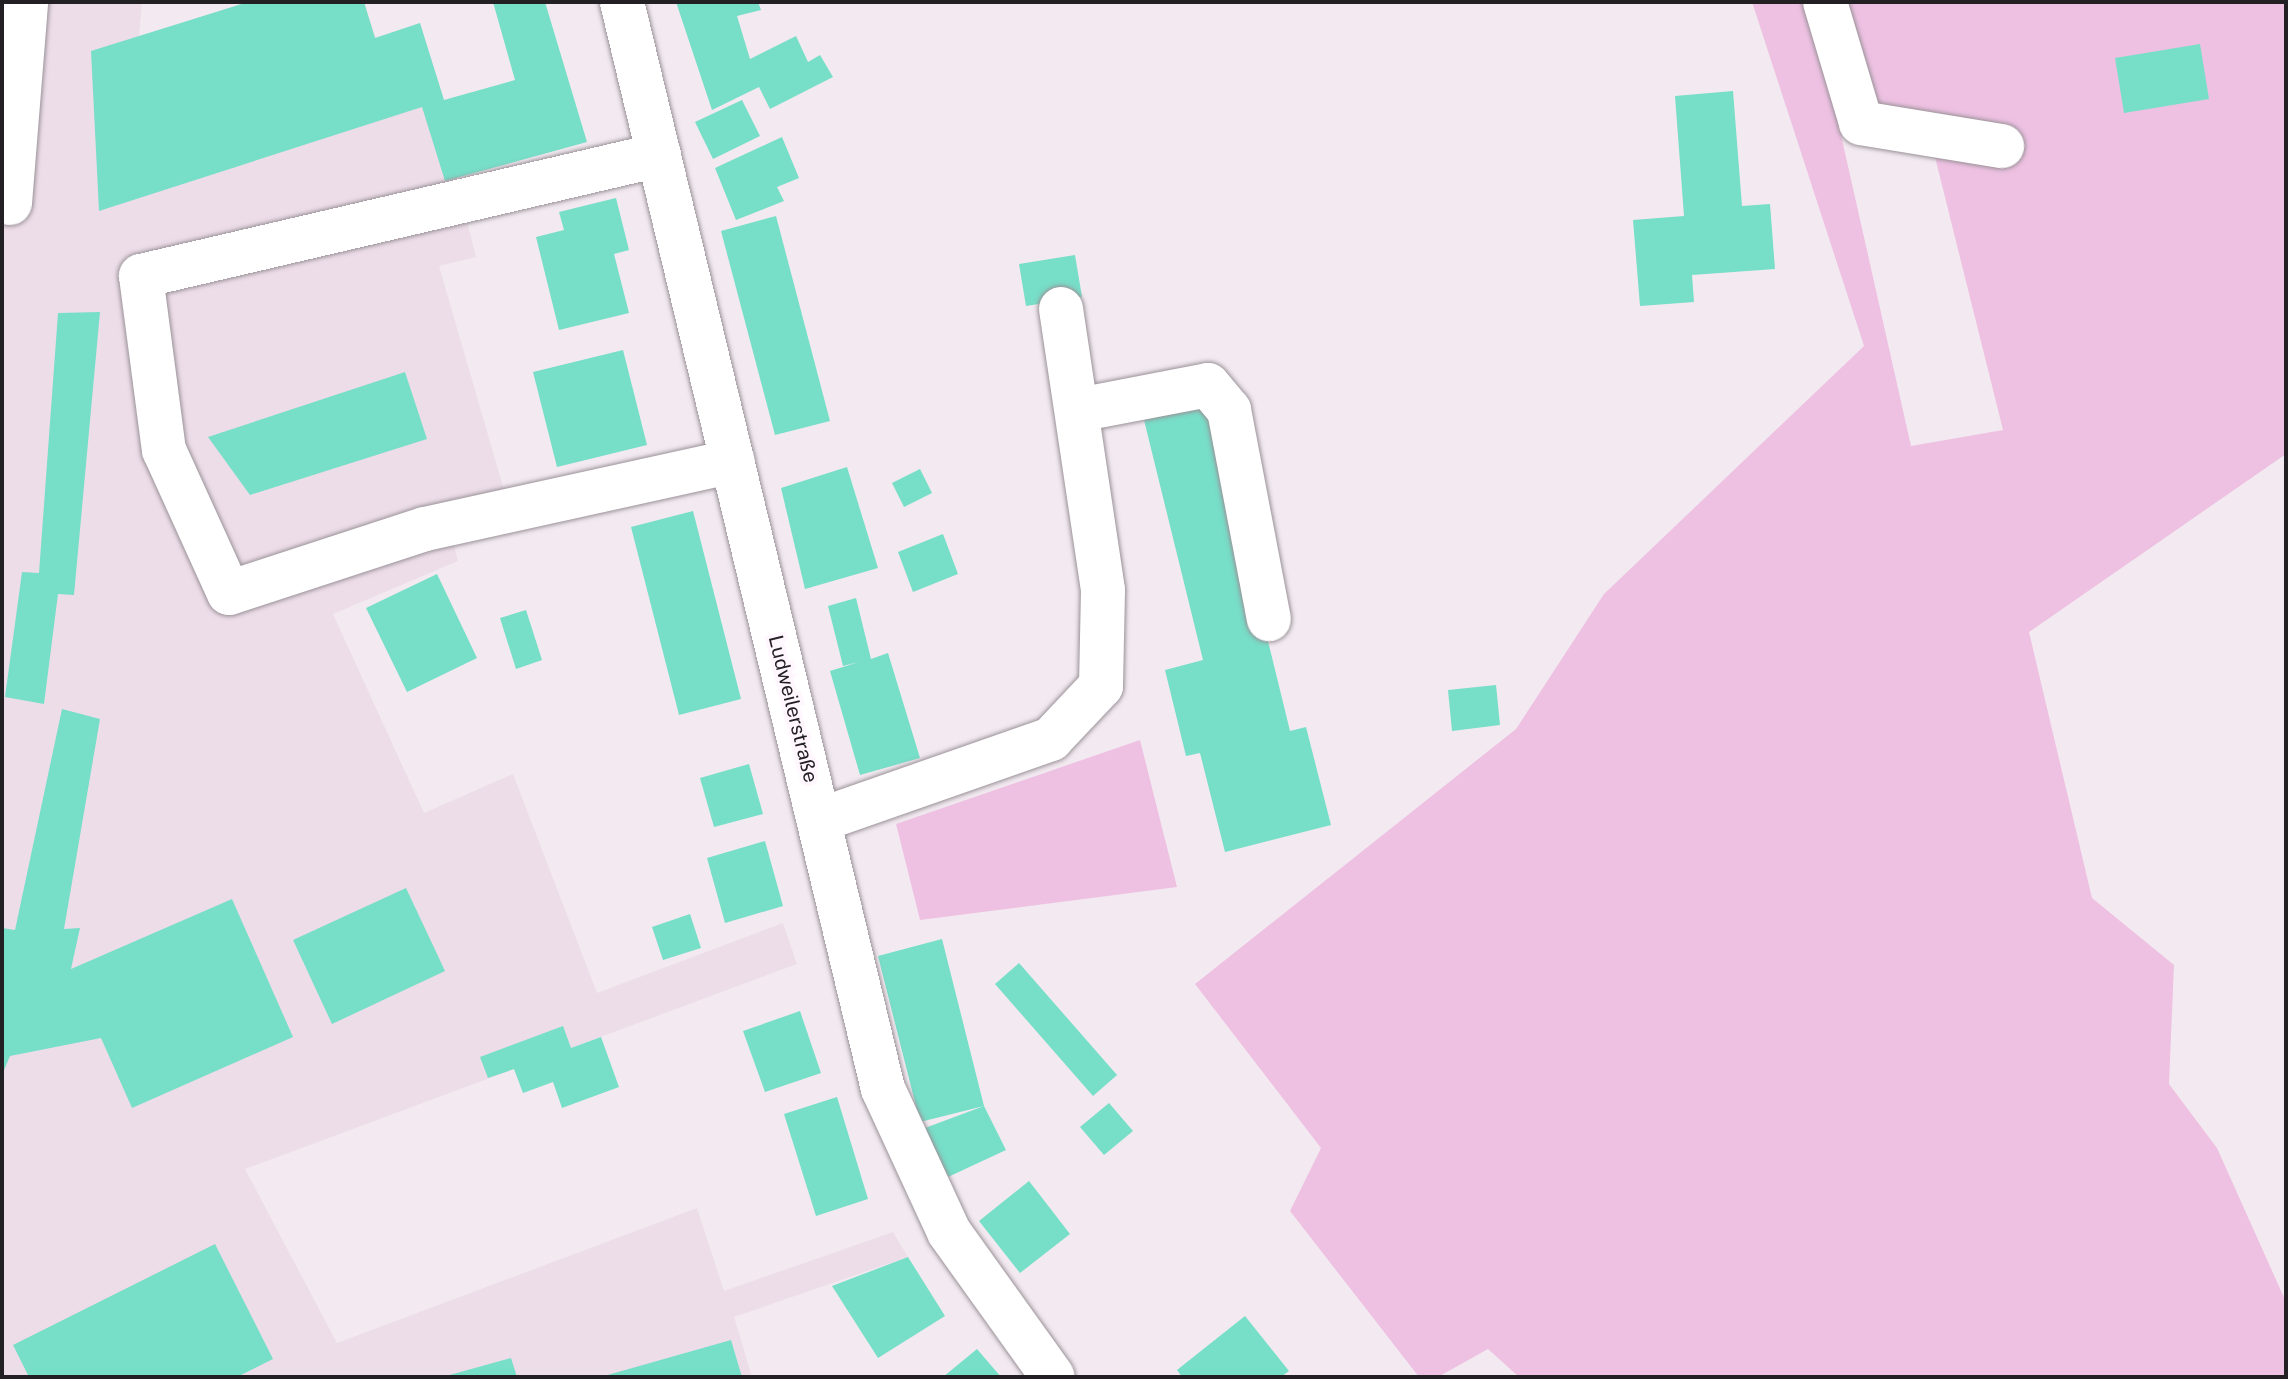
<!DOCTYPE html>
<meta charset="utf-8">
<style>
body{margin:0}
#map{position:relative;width:2288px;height:1379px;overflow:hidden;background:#f2eaf0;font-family:"Public Sans",sans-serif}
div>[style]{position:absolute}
.built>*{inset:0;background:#eddde9}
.green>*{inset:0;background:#eec1e3}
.building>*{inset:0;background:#77dec8}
.roads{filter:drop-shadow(0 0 2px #9a9298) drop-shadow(0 0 2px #9a9298)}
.minor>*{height:44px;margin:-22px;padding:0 22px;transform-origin:22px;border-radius:22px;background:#fff}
.major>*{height:44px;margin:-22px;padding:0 22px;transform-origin:22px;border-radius:22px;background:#fff}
span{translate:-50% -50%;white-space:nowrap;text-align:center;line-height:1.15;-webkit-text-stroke:8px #fff7fd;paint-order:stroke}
.street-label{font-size:20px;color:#232023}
.frame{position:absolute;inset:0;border:4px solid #232023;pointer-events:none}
</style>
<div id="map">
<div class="built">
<i style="clip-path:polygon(42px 2px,142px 2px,139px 37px,248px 2px,364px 2px,376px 38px,420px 23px,444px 100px,437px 102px,476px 257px,439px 266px,504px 490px,445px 508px,458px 561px,333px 614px,424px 813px,513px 774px,597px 993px,783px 923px,797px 964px,245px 1169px,337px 1343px,697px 1208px,724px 1291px,893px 1232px,908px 1257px,734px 1317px,752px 1377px,2px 1377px,2px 202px)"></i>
</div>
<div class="green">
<i style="clip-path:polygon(evenodd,1752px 2px,2286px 2px,2286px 454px,2029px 632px,2092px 898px,2174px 965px,2169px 1084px,2217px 1148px,2286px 1302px,2286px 1377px,1519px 1377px,1488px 1349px,1438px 1377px,1419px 1377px,1290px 1211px,1321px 1148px,1195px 984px,1516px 729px,1604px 594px,1864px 346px,1752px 2px,1841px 135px,1932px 145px,2003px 430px,1911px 446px,1841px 135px)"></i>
<i style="clip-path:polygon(1140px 740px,1177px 887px,920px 920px,896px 824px)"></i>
</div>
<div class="building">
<i style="clip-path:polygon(248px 2px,364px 2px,375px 38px,420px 23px,444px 100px,515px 80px,493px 2px,545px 2px,587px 142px,445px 181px,422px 107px,99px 211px,91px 51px)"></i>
<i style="clip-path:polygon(676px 2px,758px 2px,761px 10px,737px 16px,750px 59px,796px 36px,808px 62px,820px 55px,833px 77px,770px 109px,759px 87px,712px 110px)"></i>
<i style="clip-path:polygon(2200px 44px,2209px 99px,2124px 113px,2115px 58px)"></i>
<i style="clip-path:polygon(1733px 91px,1742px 206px,1770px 204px,1775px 269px,1692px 275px,1694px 302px,1640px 306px,1633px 220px,1684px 216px,1675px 96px)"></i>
<i style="clip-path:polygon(742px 100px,760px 136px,713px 159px,695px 122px)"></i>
<i style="clip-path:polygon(782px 137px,799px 178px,777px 187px,784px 201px,736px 220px,715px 168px)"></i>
<i style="clip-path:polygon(616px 198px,629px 250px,614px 254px,629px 313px,559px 330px,536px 237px,564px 230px,559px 212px)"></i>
<i style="clip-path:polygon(776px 216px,830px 421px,775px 435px,721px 231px)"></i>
<i style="clip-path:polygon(1075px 255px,1082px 297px,1026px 306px,1019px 264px)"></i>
<i style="clip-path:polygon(100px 312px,74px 595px,58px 594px,44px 704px,5px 697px,22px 572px,39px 573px,58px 313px)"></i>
<i style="clip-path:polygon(623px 350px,647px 445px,557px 467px,533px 372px)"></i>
<i style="clip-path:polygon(405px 372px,427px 439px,250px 495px,208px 437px)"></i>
<i style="clip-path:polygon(1210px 404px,1290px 731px,1306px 727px,1331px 825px,1225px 852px,1200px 753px,1186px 756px,1165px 670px,1203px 660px,1144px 420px)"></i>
<i style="clip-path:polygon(847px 467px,878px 568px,805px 589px,781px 488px)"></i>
<i style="clip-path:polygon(920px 469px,932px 493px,904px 507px,892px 483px)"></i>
<i style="clip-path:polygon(693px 511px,741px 699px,679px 715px,631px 527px)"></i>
<i style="clip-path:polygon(943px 534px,958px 574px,913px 592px,898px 552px)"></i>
<i style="clip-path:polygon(437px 574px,477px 658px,407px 692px,366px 608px)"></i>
<i style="clip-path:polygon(856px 598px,871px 659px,888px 653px,920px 758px,860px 775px,830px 671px,859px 662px,843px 666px,828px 606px)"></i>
<i style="clip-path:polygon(526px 610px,542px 660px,516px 669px,500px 618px)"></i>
<i style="clip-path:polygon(1496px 685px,1500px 725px,1452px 731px,1448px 690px)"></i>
<i style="clip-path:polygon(62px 709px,100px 719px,64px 929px,80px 928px,71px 969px,232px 899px,293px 1037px,132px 1108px,101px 1038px,10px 1056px,2px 1075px,2px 928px,15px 930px)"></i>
<i style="clip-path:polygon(749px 764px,763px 814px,714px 827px,700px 778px)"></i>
<i style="clip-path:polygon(765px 841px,783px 906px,725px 923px,707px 858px)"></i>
<i style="clip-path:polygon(406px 888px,445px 971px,332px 1024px,293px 940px)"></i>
<i style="clip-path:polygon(690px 914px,701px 948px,663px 960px,652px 927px)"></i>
<i style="clip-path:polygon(942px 939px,984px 1106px,1006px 1150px,948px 1177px,925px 1128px,984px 1106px,920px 1122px,878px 956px)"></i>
<i style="clip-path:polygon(1019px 963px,1117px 1075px,1093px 1096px,995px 984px)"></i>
<i style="clip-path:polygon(800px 1011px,821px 1073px,765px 1092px,743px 1031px)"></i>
<i style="clip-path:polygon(563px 1026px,571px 1048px,601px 1037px,619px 1087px,562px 1108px,553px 1082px,523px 1093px,514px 1069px,488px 1078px,480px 1057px)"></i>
<i style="clip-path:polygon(837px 1097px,868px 1199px,816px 1216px,784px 1114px)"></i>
<i style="clip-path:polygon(1109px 1103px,1133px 1131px,1104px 1155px,1080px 1127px)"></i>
<i style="clip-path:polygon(1029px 1181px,1070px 1234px,1020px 1273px,979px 1221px)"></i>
<i style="clip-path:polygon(215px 1244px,273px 1359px,237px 1377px,29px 1377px,13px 1345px)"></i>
<i style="clip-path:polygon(908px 1257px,945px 1316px,878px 1358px,832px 1286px)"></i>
<i style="clip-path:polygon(1245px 1316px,1289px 1371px,1281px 1377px,1182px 1377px,1177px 1370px)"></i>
<i style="clip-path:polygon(731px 1340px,742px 1377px,605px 1377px,604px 1376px)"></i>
<i style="clip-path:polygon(977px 1349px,1001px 1377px,943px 1377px)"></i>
<i style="clip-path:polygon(511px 1358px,517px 1377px,446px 1377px,446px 1376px)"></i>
</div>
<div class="roads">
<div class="minor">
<i style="left:1825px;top:2px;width:126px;rotate:73.4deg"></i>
<i style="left:1861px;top:123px;width:143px;rotate:9.3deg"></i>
<i style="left:659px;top:155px;width:532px;rotate:166.85deg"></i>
<i style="left:141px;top:276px;width:176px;rotate:82.5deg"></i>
<i style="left:164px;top:450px;width:157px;rotate:65.6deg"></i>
<i style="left:229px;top:593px;width:206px;rotate:-18.1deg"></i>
<i style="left:425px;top:529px;width:315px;rotate:-12.4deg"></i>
<i style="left:10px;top:203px;width:202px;rotate:-85.4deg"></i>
<i style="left:1078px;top:410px;width:132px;rotate:-10.9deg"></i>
<i style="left:1208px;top:385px;width:33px;rotate:50deg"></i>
<i style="left:1229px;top:410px;width:213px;rotate:79.2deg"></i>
<i style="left:820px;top:820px;width:245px;rotate:-19.3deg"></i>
<i style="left:1051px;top:739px;width:73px;rotate:-46.7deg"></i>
<i style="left:1101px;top:686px;width:96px;rotate:-88.8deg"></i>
<i style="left:1103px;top:590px;width:284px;rotate:-98.5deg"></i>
</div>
<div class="major">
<i style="left:622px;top:2px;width:1118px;rotate:76.5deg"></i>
<i style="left:883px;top:1089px;width:157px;rotate:65.2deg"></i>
<i style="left:949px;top:1232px;width:178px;rotate:54.4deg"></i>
</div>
</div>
<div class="street-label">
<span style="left:793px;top:709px;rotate:76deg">Ludweilerstraße</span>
</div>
<div class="frame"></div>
</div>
